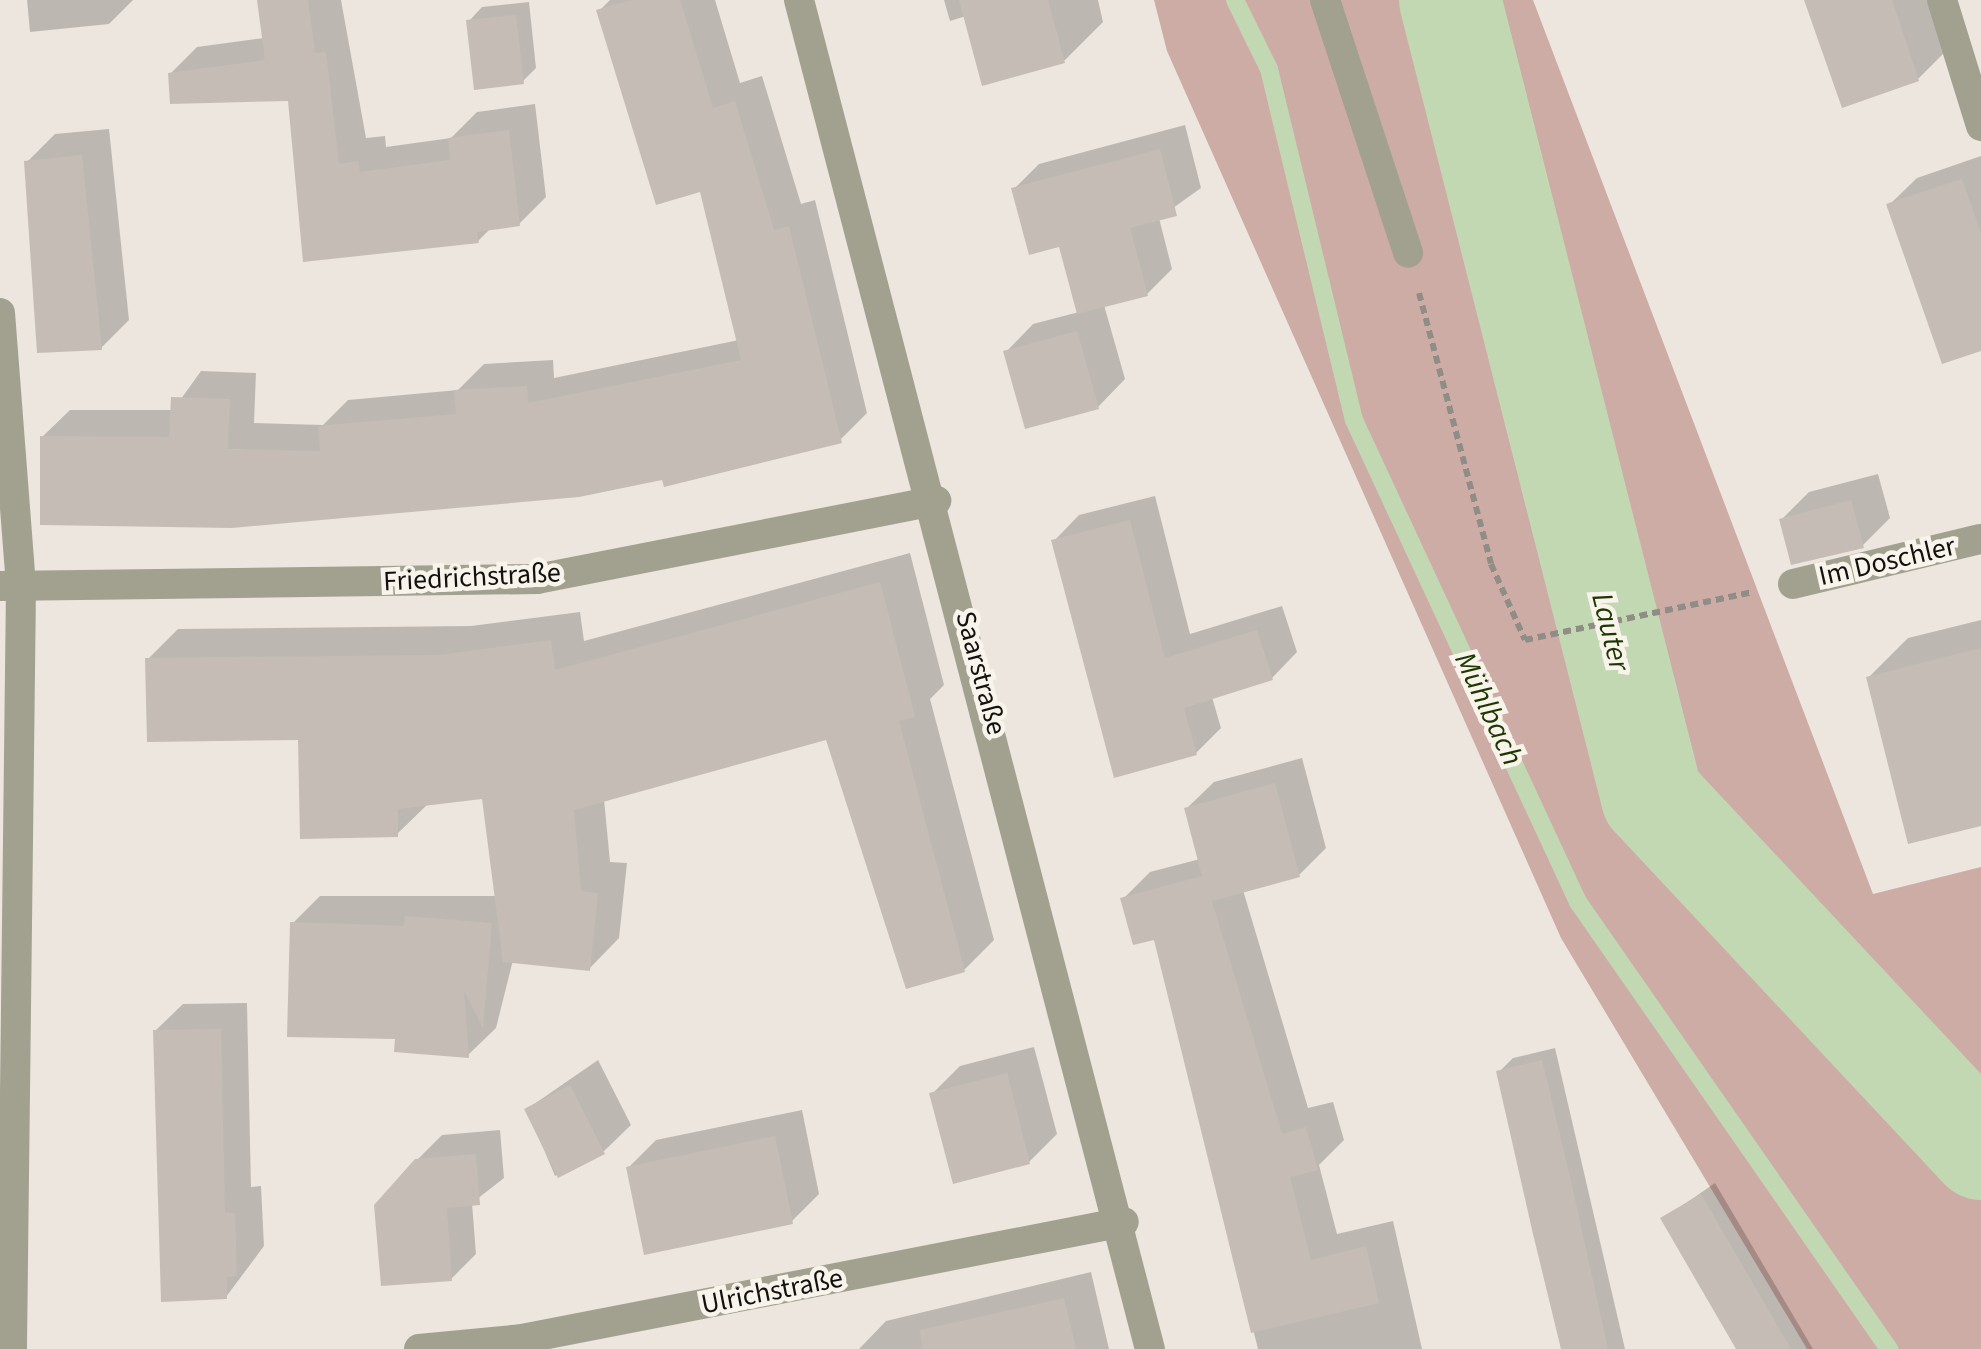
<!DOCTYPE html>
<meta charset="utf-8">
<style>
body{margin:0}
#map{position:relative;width:1981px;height:1349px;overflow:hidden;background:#ece6de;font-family:"Source Sans 3",sans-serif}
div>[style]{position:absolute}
.green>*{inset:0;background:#ceaca6}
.shadow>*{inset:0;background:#0003}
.stream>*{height:18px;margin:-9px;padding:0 9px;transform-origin:9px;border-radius:9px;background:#c2d8b2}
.river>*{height:102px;margin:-51px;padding:0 51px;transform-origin:51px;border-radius:51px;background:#c2d8b2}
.building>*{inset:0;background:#c5bcb6}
.path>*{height:6px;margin-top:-3px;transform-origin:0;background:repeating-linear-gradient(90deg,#908c86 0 8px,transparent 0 13px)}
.street>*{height:30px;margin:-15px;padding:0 15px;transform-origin:15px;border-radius:15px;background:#a2a190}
span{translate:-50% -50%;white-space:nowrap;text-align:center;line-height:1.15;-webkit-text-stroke:9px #f9f4eb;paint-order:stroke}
.street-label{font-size:28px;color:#13110e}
.water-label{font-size:30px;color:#1d3700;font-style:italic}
</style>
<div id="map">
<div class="green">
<i style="clip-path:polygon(1154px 0,1533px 0,1873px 894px,1981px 867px,1981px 1349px,1807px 1349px,1561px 938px,1167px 51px)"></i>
</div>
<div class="shadow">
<i style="clip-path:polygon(27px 0,133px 0,109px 24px,30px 32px)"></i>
<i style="clip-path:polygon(259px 0,341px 0,366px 138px,385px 136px,386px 147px,451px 138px,477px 112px,535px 104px,546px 197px,519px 224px,491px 228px,478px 241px,305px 260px,290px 98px,170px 74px,197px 47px,264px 38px)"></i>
<i style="clip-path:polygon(610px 0,715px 0,740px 83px,762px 76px,801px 204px,815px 200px,867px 413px,840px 440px,664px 477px,42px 437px,70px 410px,173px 410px,201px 371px,256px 373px,254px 423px,323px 425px,348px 400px,458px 390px,484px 364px,553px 360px,554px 378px,739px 340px,701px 189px,599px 11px)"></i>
<i style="clip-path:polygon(944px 0,1098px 0,1103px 22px,1064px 61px,966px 16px,950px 21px)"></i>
<i style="clip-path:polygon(1807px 0,1928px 0,1946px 51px,1918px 79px)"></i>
<i style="clip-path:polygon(529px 2px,536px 68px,522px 82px,469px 21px,482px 7px)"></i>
<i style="clip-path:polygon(1185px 125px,1201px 188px,1159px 218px,1172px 269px,1147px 294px,1104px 305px,1125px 379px,1098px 407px,1006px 352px,1033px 324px,1079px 312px,1061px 244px,1014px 189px,1039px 164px)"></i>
<i style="clip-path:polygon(109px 129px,129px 320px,101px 348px,27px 162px,55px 134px)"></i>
<i style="clip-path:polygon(1981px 156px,1981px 348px,1889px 205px,1917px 178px)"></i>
<i style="clip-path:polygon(1878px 474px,1890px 518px,1863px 545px,1781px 520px,1809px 492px)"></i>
<i style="clip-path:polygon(1155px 496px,1190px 634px,1282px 606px,1297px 652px,1272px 678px,1212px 697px,1221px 728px,1196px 753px,1054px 541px,1079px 515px)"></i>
<i style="clip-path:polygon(910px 553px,944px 685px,930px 699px,994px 940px,964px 970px,828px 737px,604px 799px,610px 862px,627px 863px,619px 938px,589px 969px,513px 960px,496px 1028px,468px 1055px,397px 1036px,292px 924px,320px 896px,497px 896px,484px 797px,429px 803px,397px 834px,301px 737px,148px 659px,178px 629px,471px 626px,580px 612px,584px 641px)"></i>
<i style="clip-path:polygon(1981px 620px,1981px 824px,1869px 677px,1908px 638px)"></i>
<i style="clip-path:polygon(1302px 758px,1326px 848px,1299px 875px,1243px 890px,1308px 1108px,1333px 1102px,1344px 1140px,1319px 1165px,1337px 1234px,1393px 1221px,1422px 1349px,1258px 1349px,1155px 937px,1123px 899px,1150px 872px,1200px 859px,1187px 808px,1214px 782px)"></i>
<i style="clip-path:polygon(247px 1003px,251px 1187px,261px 1186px,264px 1246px,226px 1297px,155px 1031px,183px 1004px)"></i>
<i style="clip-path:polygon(1034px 1047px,1057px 1134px,1029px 1162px,932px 1094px,960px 1066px)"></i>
<i style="clip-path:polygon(1555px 1048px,1625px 1349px,1563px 1349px,1499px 1072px,1513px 1058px)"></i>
<i style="clip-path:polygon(598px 1060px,631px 1125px,603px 1152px,555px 1176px,527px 1109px)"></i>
<i style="clip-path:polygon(802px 1110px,819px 1194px,791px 1222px,628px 1168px,656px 1140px)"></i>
<i style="clip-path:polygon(500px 1130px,504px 1178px,472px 1203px,476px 1254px,451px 1279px,417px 1160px,442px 1135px)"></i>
<i style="clip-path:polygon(1715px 1183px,1813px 1349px,1739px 1349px,1663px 1219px)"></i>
<i style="clip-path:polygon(1091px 1272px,1109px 1349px,859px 1349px,886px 1321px)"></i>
</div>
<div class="stream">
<i style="left:1235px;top:0;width:77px;rotate:63.8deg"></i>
<i style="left:1269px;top:69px;width:361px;rotate:76.4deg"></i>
<i style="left:1354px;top:420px;width:532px;rotate:65.07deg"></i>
<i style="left:1578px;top:902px;width:545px;rotate:55.17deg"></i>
</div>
<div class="river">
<i style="left:1450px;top:0;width:822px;rotate:75.78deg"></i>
<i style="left:1652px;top:797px;width:482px;rotate:46.9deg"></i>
</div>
<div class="building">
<i style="clip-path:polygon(257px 0,308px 0,315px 53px,326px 52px,339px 164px,358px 161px,360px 172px,450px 160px,448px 138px,509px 130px,520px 226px,477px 232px,479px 243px,303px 262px,288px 101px,170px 104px,168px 73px,265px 60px)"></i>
<i style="clip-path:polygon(630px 0,680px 0,713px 108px,735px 101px,774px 230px,789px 226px,842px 443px,664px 487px,662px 480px,579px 497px,232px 528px,40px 525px,40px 436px,169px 437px,171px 397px,230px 399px,228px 449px,320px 451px,318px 426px,456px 414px,454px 390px,527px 386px,528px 403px,741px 360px,700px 192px,656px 205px,596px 10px)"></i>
<i style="clip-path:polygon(959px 0,1048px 0,1065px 63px,982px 86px)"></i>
<i style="clip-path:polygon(1804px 0,1892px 0,1919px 81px,1842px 108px)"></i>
<i style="clip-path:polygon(516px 15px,524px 84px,474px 90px,466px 20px)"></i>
<i style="clip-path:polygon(1160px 149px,1177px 216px,1130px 228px,1148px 296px,1077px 314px,1059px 247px,1029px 255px,1011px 188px)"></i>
<i style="clip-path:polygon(82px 155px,102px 350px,37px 353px,24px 161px)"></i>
<i style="clip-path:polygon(1962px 179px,1981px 233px,1981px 351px,1942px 364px,1886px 204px)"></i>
<i style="clip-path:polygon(1077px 331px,1099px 409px,1025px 429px,1003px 351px)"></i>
<i style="clip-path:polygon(1851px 500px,1864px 548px,1791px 565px,1779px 519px)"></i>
<i style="clip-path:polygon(1130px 520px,1165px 658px,1257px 630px,1273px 680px,1184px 708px,1197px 755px,1114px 778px,1051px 540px)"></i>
<i style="clip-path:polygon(880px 582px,915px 717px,899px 721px,965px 972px,906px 989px,826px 740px,574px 810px,581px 891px,598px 893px,590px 971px,503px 962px,482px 799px,398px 809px,398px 837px,300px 839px,298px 740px,147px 742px,145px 658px,439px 655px,551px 640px,555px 670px)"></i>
<i style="clip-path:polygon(1981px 648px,1981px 826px,1908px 844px,1866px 677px)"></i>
<i style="clip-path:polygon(1275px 783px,1300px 877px,1212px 901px,1282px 1134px,1306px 1127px,1318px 1170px,1290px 1177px,1311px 1260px,1366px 1246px,1379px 1303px,1251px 1333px,1154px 940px,1133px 945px,1120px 898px,1202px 876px,1184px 808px)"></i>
<i style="clip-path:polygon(405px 916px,492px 923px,483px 1028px,464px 990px,469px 1058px,394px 1052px,395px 1039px,287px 1037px,290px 922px,404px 926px)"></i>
<i style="clip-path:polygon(221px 1029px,225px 1213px,235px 1213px,237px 1276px,227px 1277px,227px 1299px,161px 1302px,153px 1030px)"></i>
<i style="clip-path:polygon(1542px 1060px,1570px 1177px,1608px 1349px,1561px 1349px,1533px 1234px,1496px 1071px)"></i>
<i style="clip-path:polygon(1007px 1073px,1030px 1164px,953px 1184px,929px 1093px)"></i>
<i style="clip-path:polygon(570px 1085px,605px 1154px,558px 1178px,524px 1109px)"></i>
<i style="clip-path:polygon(775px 1136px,793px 1224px,644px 1255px,626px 1167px)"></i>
<i style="clip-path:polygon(476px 1154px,480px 1205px,447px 1208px,452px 1281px,381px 1286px,374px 1205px,415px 1159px)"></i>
<i style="clip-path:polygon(1701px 1194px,1759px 1294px,1791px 1349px,1736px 1349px,1660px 1218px)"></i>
<i style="clip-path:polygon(1064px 1298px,1076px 1349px,922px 1349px,920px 1330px)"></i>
</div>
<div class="path">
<i style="left:1419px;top:293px;width:280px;rotate:75.1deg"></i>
<i style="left:1491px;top:564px;width:83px;rotate:65.9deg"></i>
<i style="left:1525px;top:640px;width:233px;rotate:-11.9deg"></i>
</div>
<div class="street">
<i style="left:799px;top:0;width:1394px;rotate:75.42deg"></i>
<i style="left:1325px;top:0;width:266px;rotate:71.8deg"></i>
<i style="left:1942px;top:0;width:132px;rotate:72.8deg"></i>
<i style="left:0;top:313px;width:275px;rotate:85.6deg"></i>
<i style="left:21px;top:587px;width:762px;rotate:90.68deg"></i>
<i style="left:1793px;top:584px;width:193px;rotate:-13.5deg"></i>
<i style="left:2px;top:586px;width:535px;rotate:-0.75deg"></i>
<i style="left:537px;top:579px;width:407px;rotate:-11.1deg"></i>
<i style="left:419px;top:1349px;width:103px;rotate:-5.5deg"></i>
<i style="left:522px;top:1339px;width:613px;rotate:-11deg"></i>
</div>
<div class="street-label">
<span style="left:1887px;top:561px;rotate:-13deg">Im Doschler</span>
<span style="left:472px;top:577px;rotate:-3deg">Friedrichstraße</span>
<span style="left:981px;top:673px;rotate:75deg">Saarstraße</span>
<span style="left:772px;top:1291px;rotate:-11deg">Ulrichstraße</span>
</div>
<div class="water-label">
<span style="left:1610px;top:632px;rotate:76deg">Lauter</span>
<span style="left:1488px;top:709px;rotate:65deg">Mühlbach</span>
</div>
</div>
